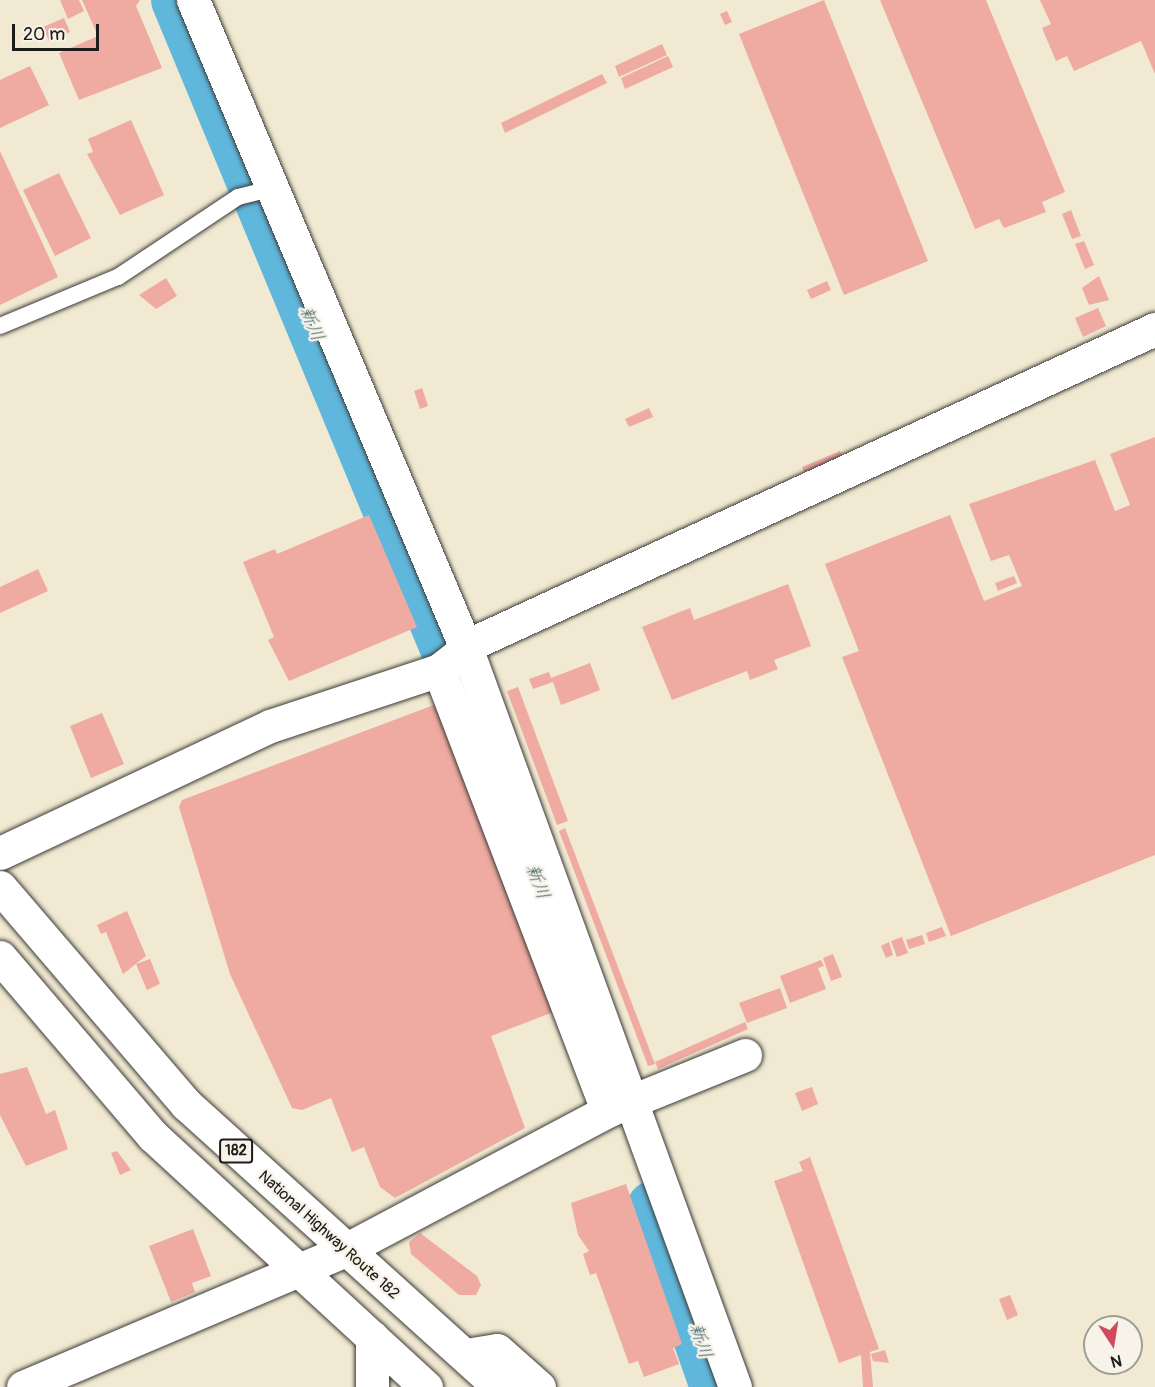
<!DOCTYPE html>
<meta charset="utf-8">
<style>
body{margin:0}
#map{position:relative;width:1155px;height:1387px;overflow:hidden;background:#f1e9d2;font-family:Pangolin,"Klee One",sans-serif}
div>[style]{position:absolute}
.river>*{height:52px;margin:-26px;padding:0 26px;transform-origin:26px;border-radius:26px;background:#5fb7dc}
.building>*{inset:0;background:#efaba2}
.roads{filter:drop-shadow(0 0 2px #3c3b37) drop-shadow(0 0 2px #3c3b37)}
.lane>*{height:16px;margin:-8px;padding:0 8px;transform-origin:8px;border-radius:8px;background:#fff}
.street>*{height:33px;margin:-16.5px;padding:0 16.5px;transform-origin:16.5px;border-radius:16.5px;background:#fff}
.highway>*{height:33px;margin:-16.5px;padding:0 16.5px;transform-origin:16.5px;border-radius:16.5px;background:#fff}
span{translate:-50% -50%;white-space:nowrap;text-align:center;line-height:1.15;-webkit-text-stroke:5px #f7f3e8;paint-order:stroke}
.shield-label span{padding:2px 4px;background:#f7f3e8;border:2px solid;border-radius:4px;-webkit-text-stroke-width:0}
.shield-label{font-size:15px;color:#1c1c1c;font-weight:700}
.street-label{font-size:16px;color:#1c1c1c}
.water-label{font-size:18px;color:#375a69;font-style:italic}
.north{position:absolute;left:1083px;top:1315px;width:60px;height:60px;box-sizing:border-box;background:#f7f3e8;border:2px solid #9f9d96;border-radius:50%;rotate:168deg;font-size:16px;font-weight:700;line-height:24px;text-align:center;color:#1c1c1c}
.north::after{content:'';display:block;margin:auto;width:21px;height:27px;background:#d1495b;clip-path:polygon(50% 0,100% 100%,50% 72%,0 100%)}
.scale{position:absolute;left:12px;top:24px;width:87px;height:27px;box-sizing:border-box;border:3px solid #1c1c1c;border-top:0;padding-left:8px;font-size:18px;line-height:21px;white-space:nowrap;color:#1c1c1c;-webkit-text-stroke:4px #f7f3e8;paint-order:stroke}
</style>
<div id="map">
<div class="river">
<i style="left:177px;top:0;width:702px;rotate:67.46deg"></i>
<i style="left:653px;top:1207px;width:191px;rotate:70.7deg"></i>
</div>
<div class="building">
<i style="clip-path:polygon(60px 0,79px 0,84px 11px,68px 19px)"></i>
<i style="clip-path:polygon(82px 0,140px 0,136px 6px,162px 68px,79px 100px,59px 53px,98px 36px)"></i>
<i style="clip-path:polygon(824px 0,928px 261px,844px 295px,739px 34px)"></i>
<i style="clip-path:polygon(880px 0,986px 0,1065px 192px,1042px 202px,1046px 212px,1004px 228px,999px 219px,975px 229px)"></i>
<i style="clip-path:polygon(1040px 0,1155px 0,1155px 74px,1141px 41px,1074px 71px,1067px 56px,1056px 61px,1042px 28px,1051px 24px)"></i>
<i style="clip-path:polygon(727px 11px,732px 22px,725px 25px,720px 14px)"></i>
<i style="clip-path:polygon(64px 18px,70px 32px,49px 41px,43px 27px)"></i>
<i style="clip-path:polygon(662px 44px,667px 55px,619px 77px,615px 66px)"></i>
<i style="clip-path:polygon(668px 56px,673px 67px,625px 89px,621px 78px)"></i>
<i style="clip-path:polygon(30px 66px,49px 105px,0 128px,0 80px)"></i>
<i style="clip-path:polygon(602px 74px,607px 83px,505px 133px,501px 123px)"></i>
<i style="clip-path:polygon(131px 120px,164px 195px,120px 215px,87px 154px,93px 152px,88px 139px)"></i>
<i style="clip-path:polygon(0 151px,58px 277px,0 305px)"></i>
<i style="clip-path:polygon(59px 173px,91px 238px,55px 256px,23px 190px)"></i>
<i style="clip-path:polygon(1071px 210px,1081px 236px,1072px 239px,1062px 214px)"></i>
<i style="clip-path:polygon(1084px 241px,1094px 265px,1085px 269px,1075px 244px)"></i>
<i style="clip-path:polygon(1099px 276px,1109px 300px,1089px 305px,1082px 288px)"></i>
<i style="clip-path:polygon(166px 278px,177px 296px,156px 309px,139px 295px)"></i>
<i style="clip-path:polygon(827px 281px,831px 290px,811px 299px,807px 290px)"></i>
<i style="clip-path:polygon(1098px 308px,1106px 326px,1083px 337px,1075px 318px)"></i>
<i style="clip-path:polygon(422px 388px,428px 406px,420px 409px,414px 391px)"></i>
<i style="clip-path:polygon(649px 408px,653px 417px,629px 427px,625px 419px)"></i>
<i style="clip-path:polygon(1155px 437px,1155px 855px,951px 936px,842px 657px,859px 651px,825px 564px,950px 515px,984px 601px,1022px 586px,1009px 555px,991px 561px,969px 504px,1095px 460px,1115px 511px,1130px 505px,1110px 454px)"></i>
<i style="clip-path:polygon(840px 451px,843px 458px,805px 474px,802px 467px)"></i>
<i style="clip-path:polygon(369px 515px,417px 627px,289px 681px,268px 640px,274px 637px,243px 562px,275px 549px,277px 554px)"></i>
<i style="clip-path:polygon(38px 569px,48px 591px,0 613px,0 587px)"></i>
<i style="clip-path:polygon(1014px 576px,1017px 583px,998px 591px,995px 583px)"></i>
<i style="clip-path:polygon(788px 584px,811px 646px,774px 660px,778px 669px,750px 680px,747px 671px,672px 700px,642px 627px,690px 608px,694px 620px)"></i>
<i style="clip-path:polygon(590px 663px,600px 690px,561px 705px,553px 682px,533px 689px,529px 679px,549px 672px,551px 678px)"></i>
<i style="clip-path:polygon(518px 687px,568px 821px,557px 825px,507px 691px)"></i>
<i style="clip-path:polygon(439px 703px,556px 1011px,491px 1036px,525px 1128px,395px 1198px,380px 1187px,364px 1147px,352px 1152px,331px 1098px,302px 1110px,292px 1108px,230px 974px,179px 807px,182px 800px)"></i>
<i style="clip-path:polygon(102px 713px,124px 764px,91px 778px,70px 726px)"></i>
<i style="clip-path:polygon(565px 828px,655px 1064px,648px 1066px,559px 831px)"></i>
<i style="clip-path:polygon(127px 911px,146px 956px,123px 974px,106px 932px,101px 934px,97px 925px)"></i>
<i style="clip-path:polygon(942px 927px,946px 936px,929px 942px,926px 933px)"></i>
<i style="clip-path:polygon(922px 935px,925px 944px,909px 949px,906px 940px)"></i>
<i style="clip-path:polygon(902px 937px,908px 953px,897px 957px,891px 941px)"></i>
<i style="clip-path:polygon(889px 942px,893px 955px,886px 958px,881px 946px)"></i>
<i style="clip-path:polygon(833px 954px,842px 977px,831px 981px,823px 958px)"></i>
<i style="clip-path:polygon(150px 959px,160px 984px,147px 990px,136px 964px)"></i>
<i style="clip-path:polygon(821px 960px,824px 966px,818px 968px,826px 989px,790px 1003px,780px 976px)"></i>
<i style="clip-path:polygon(780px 988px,787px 1008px,747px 1023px,739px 1003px)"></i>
<i style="clip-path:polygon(745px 1022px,748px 1029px,658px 1069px,655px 1062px)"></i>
<i style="clip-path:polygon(27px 1067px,46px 1114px,55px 1110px,68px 1149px,26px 1166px,0 1115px,0 1074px)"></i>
<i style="clip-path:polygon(812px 1087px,818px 1104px,802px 1111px,795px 1093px)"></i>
<i style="clip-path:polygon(117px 1151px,131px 1170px,120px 1175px,111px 1153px)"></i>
<i style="clip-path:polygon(810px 1157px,879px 1349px,870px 1352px,873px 1387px,863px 1387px,861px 1355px,839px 1363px,774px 1181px,803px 1171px,799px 1162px)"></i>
<i style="clip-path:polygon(626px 1184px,682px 1344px,673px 1348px,679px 1364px,644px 1377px,638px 1361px,629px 1364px,596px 1273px,590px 1275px,583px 1254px,589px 1251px,578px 1235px,571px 1203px)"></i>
<i style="clip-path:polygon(193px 1229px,211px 1276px,192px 1283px,195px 1292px,171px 1302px,149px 1246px)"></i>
<i style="clip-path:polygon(420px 1233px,477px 1276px,481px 1285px,476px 1295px,459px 1295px,411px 1254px,409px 1242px)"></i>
<i style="clip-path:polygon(1010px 1295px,1018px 1315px,1007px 1320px,999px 1299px)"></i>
<i style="clip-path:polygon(885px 1350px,889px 1363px,873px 1361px,871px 1354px)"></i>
</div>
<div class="roads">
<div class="lane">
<i style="left:0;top:326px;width:128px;rotate:-22.6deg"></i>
<i style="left:118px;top:277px;width:144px;rotate:-33.7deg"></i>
<i style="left:238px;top:197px;width:32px;rotate:-14deg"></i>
</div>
<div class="street">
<i style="left:193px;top:0;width:709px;rotate:67.16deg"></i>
<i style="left:468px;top:653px;width:781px;rotate:70.01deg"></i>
<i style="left:439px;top:670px;width:472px;rotate:69.1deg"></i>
<i style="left:0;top:853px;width:298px;rotate:-25.2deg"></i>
<i style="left:270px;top:726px;width:178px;rotate:-18.3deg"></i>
<i style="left:439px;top:670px;width:46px;rotate:-37.9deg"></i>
<i style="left:475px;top:642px;width:749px;rotate:-24.72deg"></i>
<i style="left:372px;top:1337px;width:50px;rotate:90deg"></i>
<i style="left:466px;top:1355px;width:31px;rotate:-9deg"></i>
<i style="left:497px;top:1350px;width:56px;rotate:41.4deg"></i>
<i style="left:23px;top:1387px;width:348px;rotate:-23deg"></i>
<i style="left:343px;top:1251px;width:299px;rotate:-27.9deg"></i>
<i style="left:607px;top:1111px;width:149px;rotate:-22.1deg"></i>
</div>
<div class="highway">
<i style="left:0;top:887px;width:286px;rotate:49.4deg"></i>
<i style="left:186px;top:1104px;width:422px;rotate:42.1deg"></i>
<i style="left:0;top:957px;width:235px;rotate:49.5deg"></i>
<i style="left:153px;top:1136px;width:371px;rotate:42.6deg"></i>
</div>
</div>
<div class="shield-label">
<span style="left:236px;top:1151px">182</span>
</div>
<div class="street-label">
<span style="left:329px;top:1235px;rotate:42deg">National Highway Route 182</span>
</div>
<div class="water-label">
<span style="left:311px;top:324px;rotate:67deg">新川</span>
<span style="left:537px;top:882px;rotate:69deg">新川</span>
<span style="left:700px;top:1341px;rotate:71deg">新川</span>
</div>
<div class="north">N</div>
<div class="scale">20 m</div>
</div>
